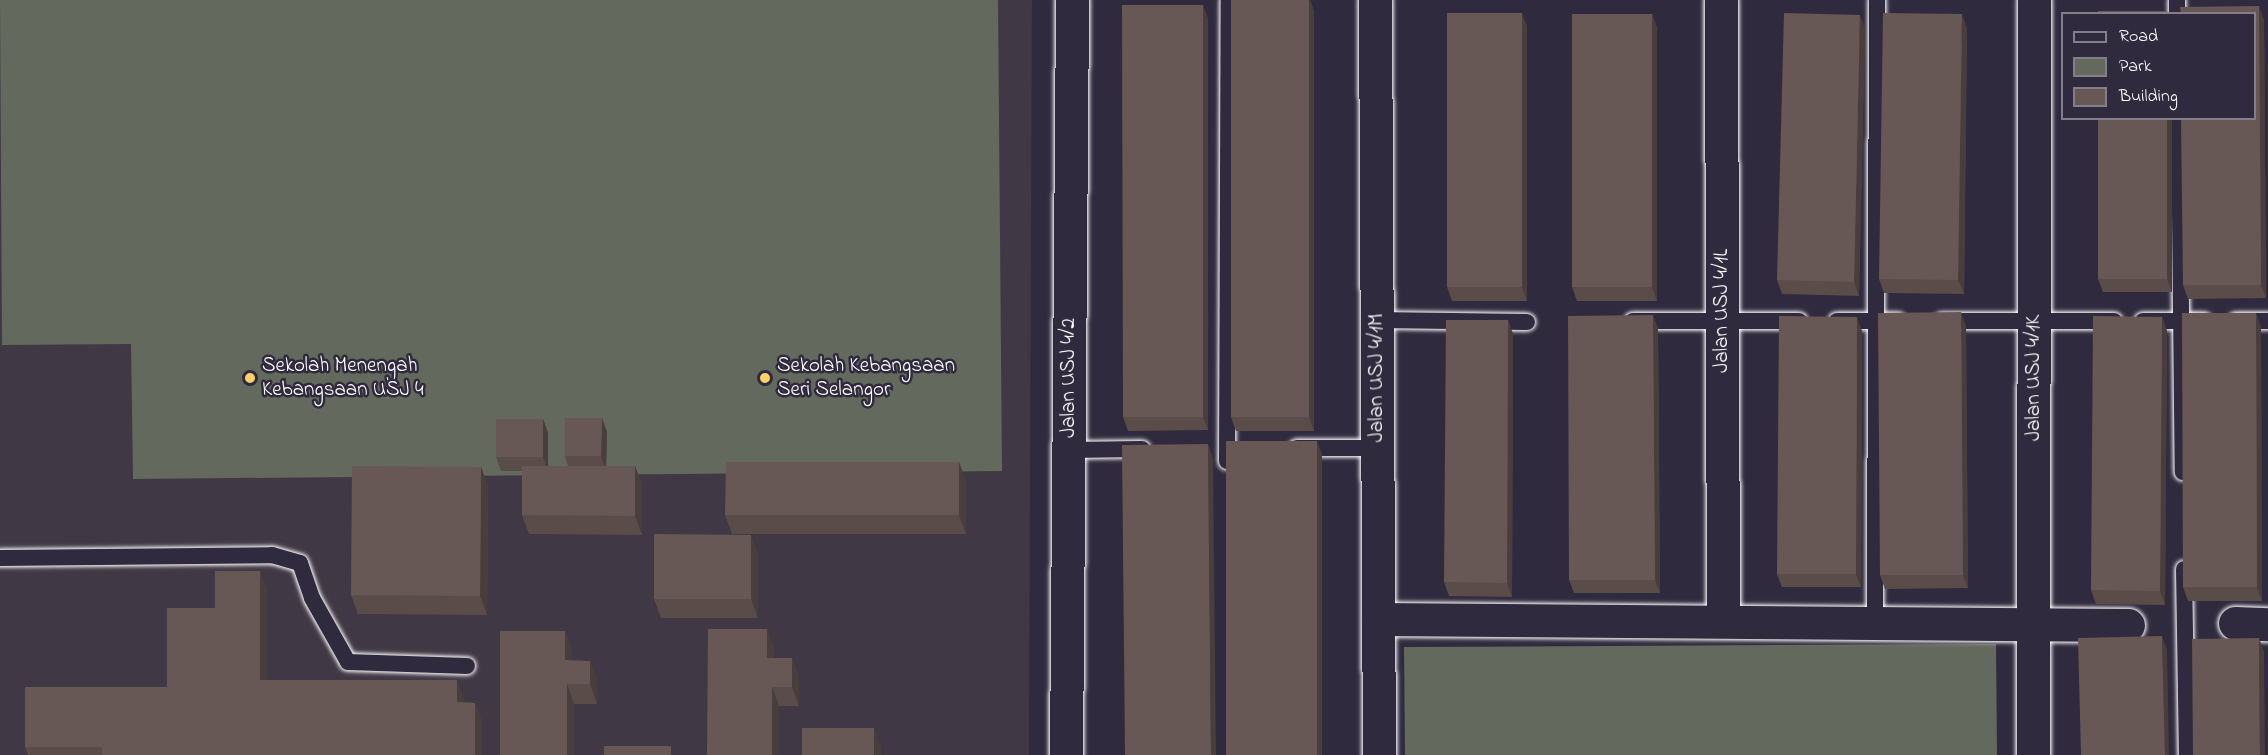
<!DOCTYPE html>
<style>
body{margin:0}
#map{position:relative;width:2268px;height:755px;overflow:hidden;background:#2f2a3d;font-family:"Indie Flower",sans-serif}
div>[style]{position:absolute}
.built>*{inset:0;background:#403844}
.green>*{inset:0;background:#63695c}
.roads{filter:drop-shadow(0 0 2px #fff) drop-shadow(0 0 2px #fff)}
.lane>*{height:16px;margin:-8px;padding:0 8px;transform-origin:8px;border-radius:8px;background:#2f2a3d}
.street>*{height:33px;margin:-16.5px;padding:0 16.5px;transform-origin:16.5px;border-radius:16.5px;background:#2f2a3d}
.wall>*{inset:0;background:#594c49}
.shaded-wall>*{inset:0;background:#483e3c}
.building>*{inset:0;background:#675855}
.dots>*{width:16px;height:16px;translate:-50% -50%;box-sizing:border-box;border:3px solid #2f2a3d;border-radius:50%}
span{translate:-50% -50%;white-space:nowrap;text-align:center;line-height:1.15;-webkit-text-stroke:5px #2f2a3d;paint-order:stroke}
.street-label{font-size:21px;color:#fff}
.poi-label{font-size:21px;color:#fff}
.left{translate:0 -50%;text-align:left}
.legend{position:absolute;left:2061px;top:12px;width:195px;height:108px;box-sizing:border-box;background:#2f2a3d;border:2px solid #827f8b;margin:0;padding:8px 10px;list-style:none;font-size:18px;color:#fff}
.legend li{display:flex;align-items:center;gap:12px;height:30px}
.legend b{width:30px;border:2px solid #827f8b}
</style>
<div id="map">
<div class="built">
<i style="clip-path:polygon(0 0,1032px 0,1029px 755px,0 755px)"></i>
</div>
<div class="green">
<i style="clip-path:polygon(0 0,998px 0,1002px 471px,133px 479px,131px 344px,2px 345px)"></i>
<i style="clip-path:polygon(1996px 644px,1997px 755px,1405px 755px,1404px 647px)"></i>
</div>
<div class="roads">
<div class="lane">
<i style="left:2177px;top:0;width:14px;rotate:90deg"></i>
<i style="left:2179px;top:118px;width:354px;rotate:89.4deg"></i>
<i style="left:1377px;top:320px;width:150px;rotate:0.8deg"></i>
<i style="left:1633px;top:321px;width:166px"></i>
<i style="left:1837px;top:321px;width:61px"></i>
<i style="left:1942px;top:321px;width:172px"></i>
<i style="left:2143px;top:321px;width:61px"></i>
<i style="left:2236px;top:321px;width:32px"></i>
<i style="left:1297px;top:448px;width:80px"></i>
<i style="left:1068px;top:450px;width:74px;rotate:-0.8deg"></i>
<i style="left:1227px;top:461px;width:461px;rotate:-89.8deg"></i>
<i style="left:0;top:558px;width:272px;rotate:-0.6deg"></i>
<i style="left:272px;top:555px;width:29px;rotate:16deg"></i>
<i style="left:300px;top:563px;width:37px;rotate:71deg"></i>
<i style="left:312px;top:598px;width:73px;rotate:60.6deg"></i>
<i style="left:348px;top:662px;width:119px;rotate:1.9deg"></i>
<i style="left:2184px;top:569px;width:186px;rotate:89.1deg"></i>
<i style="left:1875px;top:622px;width:622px;rotate:-89.82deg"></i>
</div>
<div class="street">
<i style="left:1375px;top:0;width:755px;rotate:89.7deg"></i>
<i style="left:1721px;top:0;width:621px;rotate:89.82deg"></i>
<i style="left:1378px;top:619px;width:750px;rotate:0.46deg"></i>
<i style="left:2235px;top:623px;width:33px;rotate:2deg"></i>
<i style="left:1066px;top:755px;width:755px;rotate:-89.54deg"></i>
<i style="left:2033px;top:755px;width:755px;rotate:-89.92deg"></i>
</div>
</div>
<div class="wall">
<i style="clip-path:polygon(1231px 0,1310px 0,1314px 11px,1314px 431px,1236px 431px,1231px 417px)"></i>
<i style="clip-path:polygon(1203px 5px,1208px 19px,1208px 430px,1128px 431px,1123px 417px)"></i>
<i style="clip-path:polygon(2259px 6px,2264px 20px,2266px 298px,2188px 299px,2183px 285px)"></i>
<i style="clip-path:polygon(1652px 14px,1657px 27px,1657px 301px,1577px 301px,1572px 287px)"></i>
<i style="clip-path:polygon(1527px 26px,1527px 301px,1452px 301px,1447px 287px)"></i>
<i style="clip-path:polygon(1967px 28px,1964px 294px,1884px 293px,1879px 279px)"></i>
<i style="clip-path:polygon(1865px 29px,1859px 296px,1782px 294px,1777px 280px)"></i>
<i style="clip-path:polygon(2172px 118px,2172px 292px,2103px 292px,2098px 279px)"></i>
<i style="clip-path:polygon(2256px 313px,2261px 327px,2262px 601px,2188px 601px,2183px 587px)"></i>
<i style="clip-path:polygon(1653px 315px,1658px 329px,1660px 593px,1574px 593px,1569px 580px)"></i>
<i style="clip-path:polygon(2162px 317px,2167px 331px,2165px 605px,2096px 604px,2091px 590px)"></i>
<i style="clip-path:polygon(1508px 320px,1513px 334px,1512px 597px,1449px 596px,1444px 582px)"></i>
<i style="clip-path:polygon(1966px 326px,1968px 588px,1885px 589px,1880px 575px)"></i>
<i style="clip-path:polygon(1862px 331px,1861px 587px,1782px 587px,1777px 574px)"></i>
<i style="clip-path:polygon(543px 419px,548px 433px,548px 466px,568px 466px,565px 456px,607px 432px,606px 466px,635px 466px,642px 485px,642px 535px,529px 534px,522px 515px,522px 471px,501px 471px,496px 457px)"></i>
<i style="clip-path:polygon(959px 462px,966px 482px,966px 534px,732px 534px,725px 515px)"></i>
<i style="clip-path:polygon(481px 467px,488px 486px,487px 615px,358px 614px,351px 595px)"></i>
<i style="clip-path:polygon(751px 535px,758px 554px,758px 618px,661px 618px,654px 599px)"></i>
<i style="clip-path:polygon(260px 571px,267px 591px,267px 680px,457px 680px,464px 700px,464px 702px,475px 703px,482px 722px,482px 755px,28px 755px,25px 747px,167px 687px)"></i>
<i style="clip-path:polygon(767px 629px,774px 649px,774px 658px,792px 658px,799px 677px,799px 706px,779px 706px,779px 755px,707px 755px)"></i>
<i style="clip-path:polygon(565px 631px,572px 651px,572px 661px,590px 661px,597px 680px,597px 704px,574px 704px,500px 755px)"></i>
</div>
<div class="shaded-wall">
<i style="clip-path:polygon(1309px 0,1310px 0,1314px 11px,1314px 431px,1309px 417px)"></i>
<i style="clip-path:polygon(1203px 5px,1208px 19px,1208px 430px,1203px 417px)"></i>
<i style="clip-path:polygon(2259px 6px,2264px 20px,2266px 298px,2261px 285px)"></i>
<i style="clip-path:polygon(1522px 13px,1527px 26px,1527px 301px,1522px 287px)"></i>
<i style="clip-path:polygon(1652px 14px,1657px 27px,1657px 301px,1652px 287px)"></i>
<i style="clip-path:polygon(1962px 14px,1967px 28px,1964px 294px,1958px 280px)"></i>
<i style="clip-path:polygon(1860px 15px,1865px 29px,1859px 296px,1854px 282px)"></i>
<i style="clip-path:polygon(2167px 118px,2172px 118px,2172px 292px,2167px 279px)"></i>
<i style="clip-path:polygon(1961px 312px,1966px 326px,1968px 588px,1963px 575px)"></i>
<i style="clip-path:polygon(2256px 313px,2261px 327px,2262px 601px,2257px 587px)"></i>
<i style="clip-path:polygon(1653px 315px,1658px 329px,1660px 593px,1655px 580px)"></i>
<i style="clip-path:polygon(1857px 317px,1862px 331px,1861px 587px,1856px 574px)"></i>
<i style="clip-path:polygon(2162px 317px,2167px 331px,2165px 605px,2160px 591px)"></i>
<i style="clip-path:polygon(1508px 320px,1513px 334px,1512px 597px,1507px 583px)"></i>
<i style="clip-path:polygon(602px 418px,607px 432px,606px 470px,601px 456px)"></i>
<i style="clip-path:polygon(543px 419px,548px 433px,548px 471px,543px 457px)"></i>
<i style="clip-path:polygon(1317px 441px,1322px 454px,1322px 755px,1317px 755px)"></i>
<i style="clip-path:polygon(1208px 444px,1213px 458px,1216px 755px,1211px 755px)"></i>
<i style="clip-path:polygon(959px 462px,966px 482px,966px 534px,959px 515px)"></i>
<i style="clip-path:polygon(635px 466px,642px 485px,642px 535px,635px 516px)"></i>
<i style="clip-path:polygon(481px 467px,488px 486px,487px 615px,480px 596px)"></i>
<i style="clip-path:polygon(751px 535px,758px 554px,758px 618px,751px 599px)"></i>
<i style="clip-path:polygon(260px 571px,267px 591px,267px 699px,260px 680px)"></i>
<i style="clip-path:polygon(767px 629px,774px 649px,774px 677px,767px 658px)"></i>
<i style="clip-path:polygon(565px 631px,572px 651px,572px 680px,565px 660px)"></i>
<i style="clip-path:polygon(2162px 636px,2167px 650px,2169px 755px,2165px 755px)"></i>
<i style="clip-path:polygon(2259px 638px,2264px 652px,2265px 755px,2260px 755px)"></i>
<i style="clip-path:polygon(792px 658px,799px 677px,799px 706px,792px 687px)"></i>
<i style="clip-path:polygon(590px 661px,597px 680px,597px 704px,590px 684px)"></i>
<i style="clip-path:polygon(457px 680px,464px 700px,464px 721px,457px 702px)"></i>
<i style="clip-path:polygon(567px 684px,574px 704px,574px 755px,567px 755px)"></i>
<i style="clip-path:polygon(772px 687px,779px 706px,779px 755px,772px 755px)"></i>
<i style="clip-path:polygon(475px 703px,482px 722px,482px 755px,475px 755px)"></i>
<i style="clip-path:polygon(874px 728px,881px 747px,881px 755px,874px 755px)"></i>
</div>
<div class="building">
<i style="clip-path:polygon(1231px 0,1309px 0,1309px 417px,1231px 417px)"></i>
<i style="clip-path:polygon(1122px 5px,1203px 5px,1203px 417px,1123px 417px)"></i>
<i style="clip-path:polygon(2259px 6px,2261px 285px,2183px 285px,2181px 118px,2254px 118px,2254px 14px,2181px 14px,2180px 7px)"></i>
<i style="clip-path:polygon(2098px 11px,2167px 11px,2167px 14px,2098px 14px)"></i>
<i style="clip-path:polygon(1447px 13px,1522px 13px,1522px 287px,1447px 287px)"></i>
<i style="clip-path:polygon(1784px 13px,1860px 15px,1854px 282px,1777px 280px)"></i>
<i style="clip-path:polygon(1883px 13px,1962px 14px,1958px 280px,1879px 279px)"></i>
<i style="clip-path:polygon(1572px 14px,1652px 14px,1652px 287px,1572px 287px)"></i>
<i style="clip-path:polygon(2098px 118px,2167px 118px,2167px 279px,2098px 279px)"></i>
<i style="clip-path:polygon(1961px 312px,1963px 575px,1880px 575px,1878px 313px)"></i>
<i style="clip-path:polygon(2182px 313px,2256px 313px,2257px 587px,2183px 587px)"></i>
<i style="clip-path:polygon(1653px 315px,1655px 580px,1569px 580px,1568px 316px)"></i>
<i style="clip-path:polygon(1779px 316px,1857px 317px,1856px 574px,1777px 574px)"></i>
<i style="clip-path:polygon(2093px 316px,2162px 317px,2160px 591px,2091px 590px)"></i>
<i style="clip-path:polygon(1446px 320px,1508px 320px,1507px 583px,1444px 582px)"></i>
<i style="clip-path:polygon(565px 418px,602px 418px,601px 456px,565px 456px)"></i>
<i style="clip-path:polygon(496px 419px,543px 419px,543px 457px,496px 457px)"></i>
<i style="clip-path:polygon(1226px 441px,1317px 441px,1317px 755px,1226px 755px)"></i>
<i style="clip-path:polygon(1208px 444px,1211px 755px,1125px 755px,1122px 445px)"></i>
<i style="clip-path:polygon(726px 462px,959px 462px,959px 515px,725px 515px)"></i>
<i style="clip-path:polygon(352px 466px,481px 467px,480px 596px,351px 595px)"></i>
<i style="clip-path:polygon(522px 466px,635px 466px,635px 516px,522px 515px)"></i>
<i style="clip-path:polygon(654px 534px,751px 535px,751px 599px,654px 599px)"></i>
<i style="clip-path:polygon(215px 571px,260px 571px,260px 680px,457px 680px,457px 702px,475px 703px,475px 755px,102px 755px,102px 747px,25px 747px,25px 687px,167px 687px,167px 608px,215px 608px)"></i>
<i style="clip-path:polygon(708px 629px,767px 629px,767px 658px,792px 658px,792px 687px,772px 687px,772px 755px,707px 755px)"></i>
<i style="clip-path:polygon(500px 631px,565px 631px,565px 660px,590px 661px,590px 684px,567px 684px,567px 755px,500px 755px)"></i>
<i style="clip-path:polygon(2162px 636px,2165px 755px,2081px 755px,2078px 638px)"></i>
<i style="clip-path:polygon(2259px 638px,2260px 755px,2193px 755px,2192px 639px)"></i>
<i style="clip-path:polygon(802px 728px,874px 728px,874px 755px,802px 755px)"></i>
<i style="clip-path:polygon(604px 746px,671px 746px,671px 755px,604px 755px)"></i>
</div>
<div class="dots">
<i style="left:250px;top:378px;background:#ffd166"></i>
<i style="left:765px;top:378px;background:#ffd166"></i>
</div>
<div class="street-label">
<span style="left:1722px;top:311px;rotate:-90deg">Jalan USJ 4/1L</span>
<span style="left:1069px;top:378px;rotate:-90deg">Jalan USJ 4/2</span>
<span style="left:1377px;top:378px;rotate:-90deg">Jalan USJ 4/1M</span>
<span style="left:2034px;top:378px;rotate:-90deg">Jalan USJ 4/1K</span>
</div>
<div class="poi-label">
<span class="left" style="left:262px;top:378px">Sekolah Menengah<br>Kebangsaan USJ 4</span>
<span class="left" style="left:777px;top:378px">Sekolah Kebangsaan<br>Seri Selangor</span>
</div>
<ul class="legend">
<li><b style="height:8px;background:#2f2a3d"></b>Road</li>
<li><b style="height:16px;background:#63695c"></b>Park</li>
<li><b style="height:16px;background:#675855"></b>Building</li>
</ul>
</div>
